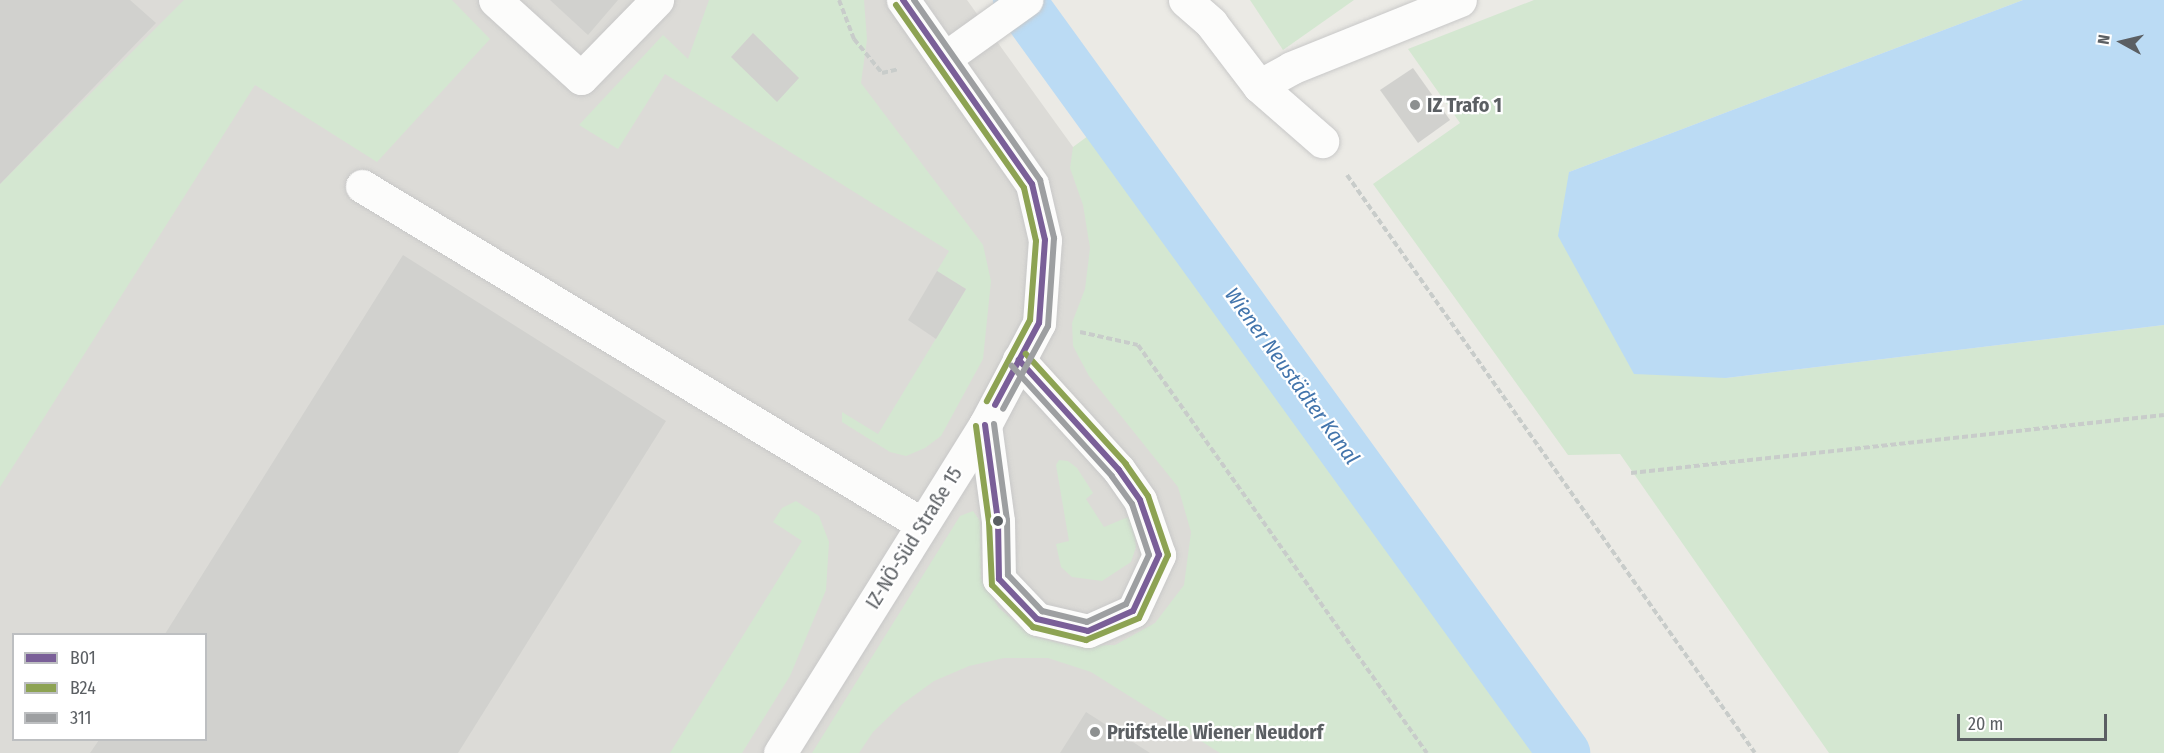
<!DOCTYPE html>
<meta charset="utf-8">
<style>
body{margin:0}
#map{position:relative;width:2164px;height:753px;overflow:hidden;background:#ebeae5;font-family:"Fira Sans Condensed",sans-serif}
div>[style]{position:absolute}
.industrial>*{inset:0;background:#dcdbd7}
.green>*{inset:0;background:#d4e7d1}
.water>*{inset:0;background:#bbdbf4}
.canal>*{height:52px;margin:-26px;padding:0 26px;transform-origin:26px;border-radius:26px;background:#bbdbf4}
.building>*{inset:0;background:#d1d1ce}
.path>*{height:4px;margin-top:-2px;transform-origin:0;background:repeating-linear-gradient(90deg,#c8ccca 0 6px,transparent 0 9px)}
.roads{filter:drop-shadow(0 0 2px #c8c8c8) drop-shadow(0 0 2px #c8c8c8)}
.minor>*{height:33px;margin:-16.5px;padding:0 16.5px;transform-origin:16.5px;border-radius:16.5px;background:#fcfcfb}
.bus-1>*{height:6px;margin:-3px;padding:0 3px;transform-origin:3px;border-radius:3px;background:#7a5f98}
.bus-2>*{height:6px;margin:-3px;padding:0 3px;transform-origin:3px;border-radius:3px;background:#8da353}
.bus-3>*{height:6px;margin:-3px;padding:0 3px;transform-origin:3px;border-radius:3px;background:#9d9fa1}
.dots>*{width:16px;height:16px;translate:-50% -50%;box-sizing:border-box;border:3px solid #fff;border-radius:50%}
span{translate:-50% -50%;white-space:nowrap;text-align:center;line-height:1.15;-webkit-text-stroke:4.5px #fff;paint-order:stroke}
.poi-label{font-size:20px;color:#5b5f63;font-weight:700}
.left{translate:0 -50%;text-align:left}
.street-label{font-size:20px;color:#5b5f63}
.water-label{font-size:21px;color:#4375ac;font-style:italic}
.legend{position:absolute;left:12px;top:633px;width:195px;height:108px;box-sizing:border-box;background:#fff;border:2px solid #bdbfc1;margin:0;padding:8px 10px;list-style:none;font-size:18px;color:#5b5f63}
.legend li{display:flex;align-items:center;gap:12px;height:30px}
.legend b{width:30px;border:2px solid #bdbfc1}
.north{position:absolute;left:2092px;top:12px;width:60px;height:60px;-webkit-text-stroke:4px #fff;paint-order:stroke;rotate:278deg;font-size:16px;font-weight:700;line-height:24px;text-align:center;color:#5b5f63}
.north::after{content:'';display:block;margin:auto;width:21px;height:27px;background:#5b5f63;clip-path:polygon(50% 0,100% 100%,50% 72%,0 100%)}
.scale{position:absolute;left:1957px;top:714px;width:150px;height:27px;box-sizing:border-box;border:3px solid #5b5f63;border-top:0;padding-left:8px;font-size:18px;line-height:21px;white-space:nowrap;color:#5b5f63;-webkit-text-stroke:4px #fff;paint-order:stroke}
</style>
<div id="map">
<div class="industrial">
<i style="clip-path:polygon(evenodd,0 0,967px 0,1073px 147px,1141px 356px,1410px 753px,0 753px,0 0,14px 634px,206px 634px,206px 740px,14px 740px,14px 634px)"></i>
</div>
<div class="green">
<i style="clip-path:polygon(184px 0,452px 0,490px 39px,377px 162px,255px 85px,0 487px,0 184px)"></i>
<i style="clip-path:polygon(709px 0,864px 0,867px 39px,861px 83px,983px 245px,991px 281px,983px 359px,941px 436px,925px 448px,906px 456px,890px 452px,842px 422px,842px 412px,878px 434px,966px 289px,937px 271px,949px 251px,665px 74px,618px 149px,579px 125px,663px 35px,688px 59px)"></i>
<i style="clip-path:polygon(1250px 0,1354px 0,1283px 50px)"></i>
<i style="clip-path:polygon(1534px 0,2023px 0,1569px 172px,1726px 378px,2164px 325px,2164px 753px,1829px 753px,1620px 454px,1568px 455px,1373px 184px,1460px 123px,1408px 49px)"></i>
<i style="clip-path:polygon(1088px 136px,1533px 753px,1220px 753px,1091px 672px,1048px 658px,1004px 658px,969px 666px,934px 681px,901px 705px,873px 732px,859px 753px,812px 753px,960px 516px,973px 511px,980px 521px,981px 578px,999px 608px,1032px 636px,1070px 646px,1115px 645px,1155px 623px,1184px 585px,1191px 532px,1178px 487px,1089px 376px,1073px 346px,1072px 323px,1085px 289px,1090px 248px,1083px 205px,1070px 168px,1073px 147px)"></i>
<i style="clip-path:polygon(1059px 460px,1068px 461px,1077px 468px,1093px 493px,1086px 499px,1104px 527px,1128px 517px,1134px 529px,1136px 547px,1131px 562px,1102px 581px,1072px 577px,1061px 567px,1056px 544px,1069px 541px,1056px 465px)"></i>
<i style="clip-path:polygon(796px 501px,819px 516px,829px 542px,826px 590px,790px 676px,742px 753px,670px 753px,802px 541px,773px 522px,782px 508px)"></i>
</div>
<div class="water">
<i style="clip-path:polygon(2023px 0,2164px 0,2164px 325px,1726px 378px,1634px 374px,1558px 236px,1569px 172px)"></i>
</div>
<div class="canal">
<i style="left:1019px;top:0;width:930px;rotate:54.1deg"></i>
</div>
<div class="building">
<i style="clip-path:polygon(0 0,130px 0,156px 23px,0 184px)"></i>
<i style="clip-path:polygon(550px 0,618px 0,588px 35px)"></i>
<i style="clip-path:polygon(753px 33px,799px 78px,777px 102px,731px 57px)"></i>
<i style="clip-path:polygon(1413px 68px,1450px 120px,1418px 143px,1380px 90px)"></i>
<i style="clip-path:polygon(403px 255px,666px 421px,458px 753px,90px 753px,99px 740px,206px 740px,206px 634px,165px 634px)"></i>
<i style="clip-path:polygon(937px 271px,966px 289px,936px 339px,908px 320px)"></i>
<i style="clip-path:polygon(1086px 712px,1150px 753px,1060px 753px)"></i>
</div>
<div class="path">
<i style="left:839px;top:0;width:42px;rotate:69deg"></i>
<i style="left:854px;top:39px;width:44px;rotate:50.5deg"></i>
<i style="left:882px;top:73px;width:17px;rotate:-13deg"></i>
<i style="left:1347px;top:175px;width:707px;rotate:54.78deg"></i>
<i style="left:1080px;top:332px;width:59px;rotate:12.6deg"></i>
<i style="left:1138px;top:345px;width:500px;rotate:54.7deg"></i>
<i style="left:1631px;top:473px;width:536px;rotate:-6.21deg"></i>
</div>
<div class="roads">
<div class="minor">
<i style="left:495px;top:0;width:116px;rotate:42.2deg"></i>
<i style="left:581px;top:78px;width:109px;rotate:-45.7deg"></i>
<i style="left:1185px;top:0;width:35px;rotate:41deg"></i>
<i style="left:1211px;top:23px;width:79px;rotate:52.7deg"></i>
<i style="left:1259px;top:86px;width:84px;rotate:41.1deg"></i>
<i style="left:945px;top:58px;width:100px;rotate:-35.6deg"></i>
<i style="left:1259px;top:86px;width:37px;rotate:-29deg"></i>
<i style="left:1291px;top:68px;width:182px;rotate:-21.9deg"></i>
<i style="left:362px;top:186px;width:654px;rotate:31.11deg"></i>
<i style="left:985px;top:425px;width:97px;rotate:82.3deg"></i>
<i style="left:998px;top:521px;width:58px;rotate:89deg"></i>
<i style="left:999px;top:579px;width:55px;rotate:46.5deg"></i>
<i style="left:1037px;top:619px;width:52px;rotate:13.2deg"></i>
<i style="left:1088px;top:631px;width:49px;rotate:-24deg"></i>
<i style="left:1133px;top:611px;width:62px;rotate:-65.1deg"></i>
<i style="left:1159px;top:555px;width:58px;rotate:-109.1deg"></i>
<i style="left:1140px;top:500px;width:37px;rotate:-125deg"></i>
<i style="left:1119px;top:470px;width:149px;rotate:-132.3deg"></i>
<i style="left:780px;top:753px;width:387px;rotate:-58deg"></i>
<i style="left:985px;top:425px;width:115px;rotate:-62.1deg"></i>
<i style="left:1039px;top:323px;width:83px;rotate:-85.9deg"></i>
<i style="left:1045px;top:240px;width:57px;rotate:-103.1deg"></i>
<i style="left:1032px;top:184px;width:225px;rotate:-125deg"></i>
</div>
</div>
<div class="bus-1">
<i style="left:903px;top:0;width:225px;rotate:55deg"></i>
<i style="left:1032px;top:184px;width:57px;rotate:76.9deg"></i>
<i style="left:1045px;top:240px;width:83px;rotate:94.1deg"></i>
<i style="left:1039px;top:323px;width:93px;rotate:118.2deg"></i>
<i style="left:985px;top:425px;width:97px;rotate:82.3deg"></i>
<i style="left:998px;top:521px;width:58px;rotate:89deg"></i>
<i style="left:999px;top:579px;width:55px;rotate:46.5deg"></i>
<i style="left:1037px;top:619px;width:52px;rotate:13.2deg"></i>
<i style="left:1088px;top:631px;width:49px;rotate:-24deg"></i>
<i style="left:1133px;top:611px;width:62px;rotate:-65.1deg"></i>
<i style="left:1159px;top:555px;width:58px;rotate:-109.1deg"></i>
<i style="left:1140px;top:500px;width:37px;rotate:-125deg"></i>
<i style="left:1119px;top:470px;width:149px;rotate:-132.3deg"></i>
</div>
<div class="bus-2">
<i style="left:896px;top:5px;width:223px;rotate:55deg"></i>
<i style="left:1024px;top:188px;width:54px;rotate:77.2deg"></i>
<i style="left:1036px;top:241px;width:79px;rotate:94.3deg"></i>
<i style="left:1030px;top:320px;width:92px;rotate:118deg"></i>
<i style="left:976px;top:426px;width:97px;rotate:82.3deg"></i>
<i style="left:989px;top:522px;width:63px;rotate:87.3deg"></i>
<i style="left:992px;top:585px;width:59px;rotate:45.7deg"></i>
<i style="left:1033px;top:627px;width:55px;rotate:13.8deg"></i>
<i style="left:1086px;top:640px;width:57px;rotate:-22.5deg"></i>
<i style="left:1139px;top:618px;width:69px;rotate:-65.3deg"></i>
<i style="left:1168px;top:555px;width:62px;rotate:-108.7deg"></i>
<i style="left:1148px;top:496px;width:39px;rotate:-125deg"></i>
<i style="left:1126px;top:464px;width:149px;rotate:-132.3deg"></i>
</div>
<div class="bus-3">
<i style="left:914px;top:0;width:220px;rotate:55deg"></i>
<i style="left:1040px;top:180px;width:60px;rotate:76.4deg"></i>
<i style="left:1054px;top:238px;width:88px;rotate:93.9deg"></i>
<i style="left:1048px;top:326px;width:94px;rotate:118.5deg"></i>
<i style="left:994px;top:424px;width:97px;rotate:82.3deg"></i>
<i style="left:1007px;top:520px;width:55px;rotate:89deg"></i>
<i style="left:1008px;top:575px;width:50px;rotate:46.6deg"></i>
<i style="left:1042px;top:611px;width:46px;rotate:13.7deg"></i>
<i style="left:1087px;top:622px;width:43px;rotate:-24.8deg"></i>
<i style="left:1126px;top:604px;width:54px;rotate:-64.9deg"></i>
<i style="left:1149px;top:555px;width:54px;rotate:-108.4deg"></i>
<i style="left:1132px;top:504px;width:34px;rotate:-126deg"></i>
<i style="left:1112px;top:476px;width:149px;rotate:-132.3deg"></i>
</div>
<div class="dots">
<i style="left:1415px;top:105px;background:#8d9090"></i>
<i style="left:998px;top:521px;background:#5b5f63"></i>
<i style="left:1095px;top:732px;background:#8d9090"></i>
</div>
<div class="poi-label">
<span class="left" style="left:1427px;top:105px">IZ Trafo 1</span>
<span class="left" style="left:1107px;top:732px">Prüfstelle Wiener Neudorf</span>
</div>
<div class="street-label">
<span style="left:914px;top:538px;rotate:-58deg">IZ-NÖ-Süd Straße 15</span>
</div>
<div class="water-label">
<span style="left:1292px;top:376px;rotate:54deg">Wiener Neustädter Kanal</span>
</div>
<ul class="legend">
<li><b style="height:8px;background:#7a5f98"></b>B01</li>
<li><b style="height:8px;background:#8da353"></b>B24</li>
<li><b style="height:8px;background:#9d9fa1"></b>311</li>
</ul>
<div class="north">N</div>
<div class="scale">20 m</div>
</div>
